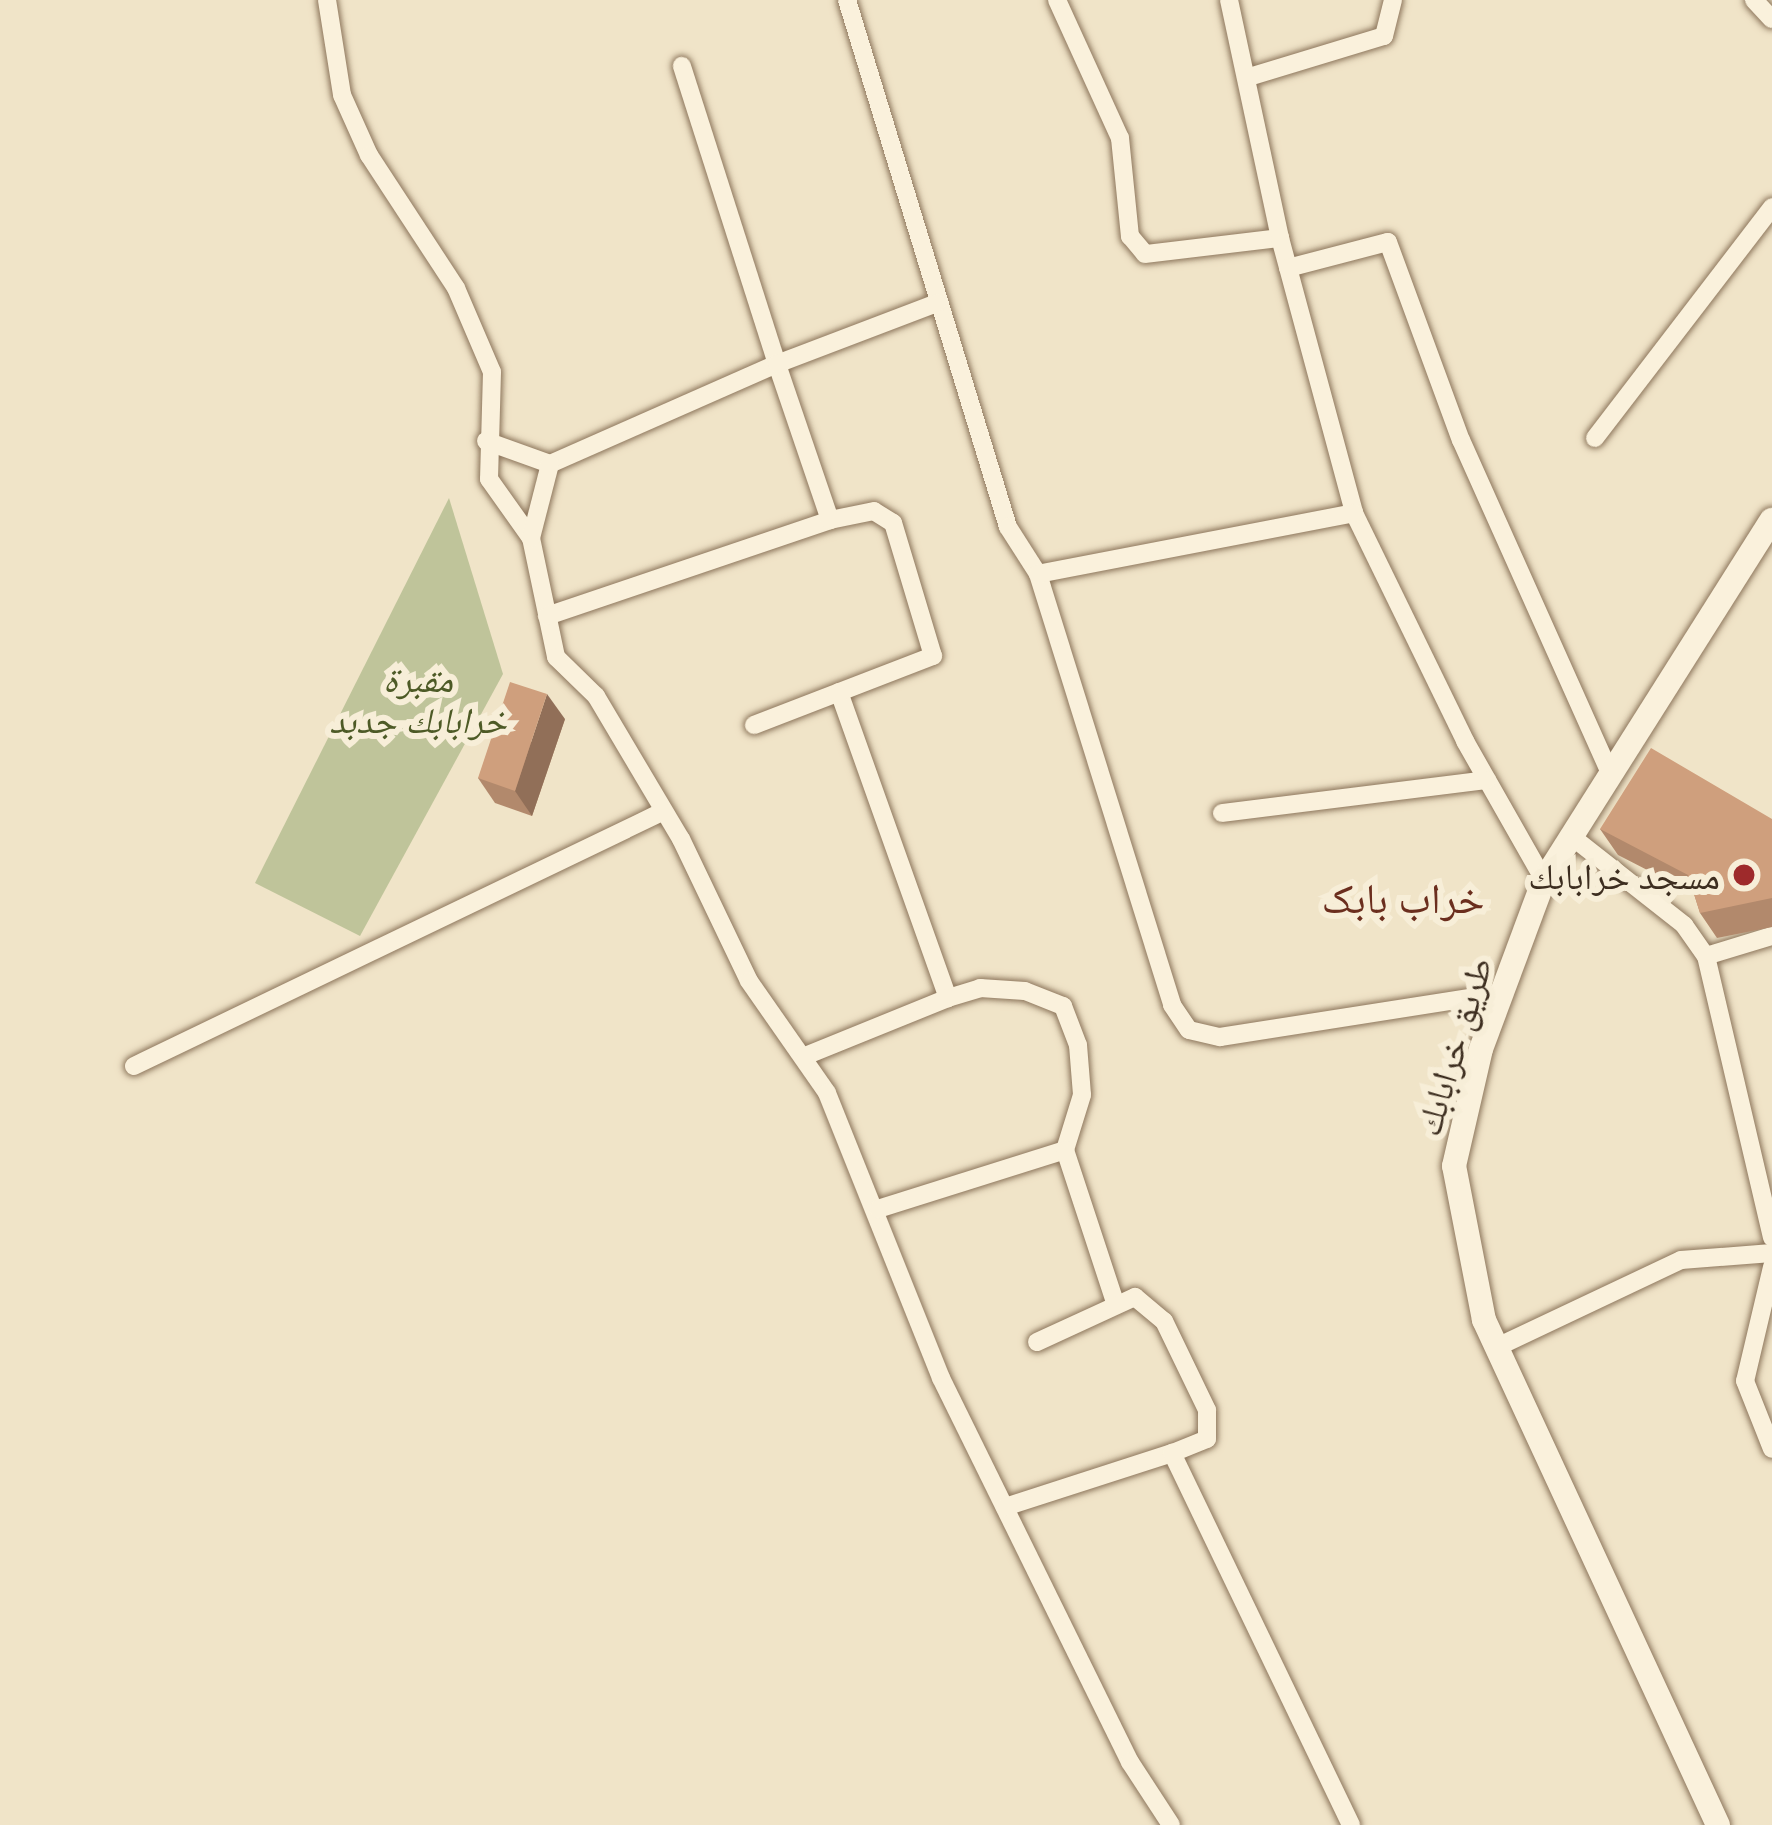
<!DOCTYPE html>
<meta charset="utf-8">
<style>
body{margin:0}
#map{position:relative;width:1772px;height:1825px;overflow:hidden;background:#f0e4c8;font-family:"Playfair Display","Noto Naskh Arabic",serif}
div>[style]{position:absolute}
.cemetery>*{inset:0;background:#bfc49a}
.roads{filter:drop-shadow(0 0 3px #8d765c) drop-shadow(0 0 3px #8d765c)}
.street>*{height:18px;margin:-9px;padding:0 9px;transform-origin:9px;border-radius:9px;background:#faf1dc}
.secondary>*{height:24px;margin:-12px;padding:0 12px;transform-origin:12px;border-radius:12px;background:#faf1dc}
.wall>*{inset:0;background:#b2896c}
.shaded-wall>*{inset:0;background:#916f58}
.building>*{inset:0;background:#cf9f7d}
.dots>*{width:33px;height:33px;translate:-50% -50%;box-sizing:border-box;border:6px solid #f7eed8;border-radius:50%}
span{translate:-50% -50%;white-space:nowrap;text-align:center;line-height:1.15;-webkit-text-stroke:12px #f7eed8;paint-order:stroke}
.park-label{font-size:36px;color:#4d5a26;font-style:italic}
.poi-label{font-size:36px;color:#3d2e20}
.right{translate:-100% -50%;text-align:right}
.street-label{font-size:36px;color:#3d2e20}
.quarter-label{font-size:42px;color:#6b2e1e}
</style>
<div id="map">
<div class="cemetery">
<i style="clip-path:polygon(449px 498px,503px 674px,360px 936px,255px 883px)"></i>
</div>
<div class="roads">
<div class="street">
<i style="left:327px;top:0;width:96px;rotate:81deg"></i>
<i style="left:342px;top:95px;width:66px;rotate:65.8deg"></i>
<i style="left:369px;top:155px;width:159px;rotate:56.8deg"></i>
<i style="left:456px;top:288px;width:91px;rotate:66.8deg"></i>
<i style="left:492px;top:372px;width:107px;rotate:91.6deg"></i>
<i style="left:489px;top:479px;width:72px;rotate:54.6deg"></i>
<i style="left:531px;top:538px;width:122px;rotate:78.1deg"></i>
<i style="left:556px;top:657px;width:56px;rotate:44.3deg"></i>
<i style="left:596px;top:696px;width:166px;rotate:59.3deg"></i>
<i style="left:681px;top:839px;width:157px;rotate:64.4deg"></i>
<i style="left:749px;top:981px;width:136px;rotate:55.1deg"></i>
<i style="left:827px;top:1093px;width:307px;rotate:68.2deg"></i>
<i style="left:941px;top:1378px;width:428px;rotate:63.8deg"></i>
<i style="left:1130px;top:1762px;width:75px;rotate:56.9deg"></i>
<i style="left:847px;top:0;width:551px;rotate:73.01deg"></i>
<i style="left:1008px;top:527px;width:56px;rotate:57.4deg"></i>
<i style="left:1038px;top:574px;width:451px;rotate:72.7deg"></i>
<i style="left:1172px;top:1005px;width:30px;rotate:56deg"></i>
<i style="left:1189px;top:1030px;width:32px;rotate:13deg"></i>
<i style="left:1220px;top:1037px;width:285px;rotate:-8.9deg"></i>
<i style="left:1057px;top:0;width:152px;rotate:65.5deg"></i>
<i style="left:1120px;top:138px;width:99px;rotate:84.2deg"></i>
<i style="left:1130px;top:236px;width:23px;rotate:50deg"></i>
<i style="left:1145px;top:254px;width:136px;rotate:-6.8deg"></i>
<i style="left:1229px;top:0;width:243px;rotate:77.9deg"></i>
<i style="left:1280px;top:238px;width:285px;rotate:74.9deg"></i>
<i style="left:1354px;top:513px;width:254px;rotate:64deg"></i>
<i style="left:1465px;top:741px;width:160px;rotate:60.4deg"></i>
<i style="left:1754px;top:0;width:26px;rotate:47deg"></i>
<i style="left:1249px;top:77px;width:141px;rotate:-16.9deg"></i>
<i style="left:1384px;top:36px;width:37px;rotate:-76deg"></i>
<i style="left:1288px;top:268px;width:103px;rotate:-14.6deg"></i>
<i style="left:1388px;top:242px;width:211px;rotate:69.8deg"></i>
<i style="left:1461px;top:440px;width:365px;rotate:65.9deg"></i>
<i style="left:1595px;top:438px;width:291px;rotate:-52.5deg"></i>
<i style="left:486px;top:441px;width:68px;rotate:19.8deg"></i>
<i style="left:550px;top:464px;width:248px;rotate:-23.8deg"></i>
<i style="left:777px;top:364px;width:313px;rotate:-107.7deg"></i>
<i style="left:531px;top:538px;width:76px;rotate:-75.6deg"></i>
<i style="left:1038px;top:574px;width:322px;rotate:-10.9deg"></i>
<i style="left:547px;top:616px;width:299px;rotate:-18.7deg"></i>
<i style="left:830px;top:520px;width:165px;rotate:-108.8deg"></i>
<i style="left:777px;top:364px;width:171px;rotate:-20.9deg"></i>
<i style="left:839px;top:692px;width:325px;rotate:70.4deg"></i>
<i style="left:948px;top:998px;width:34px;rotate:-17deg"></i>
<i style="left:980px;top:988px;width:45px;rotate:3.8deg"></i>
<i style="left:1025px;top:991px;width:41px;rotate:21.5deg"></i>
<i style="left:1063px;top:1006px;width:42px;rotate:69deg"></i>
<i style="left:1078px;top:1045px;width:50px;rotate:85.4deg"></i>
<i style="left:1082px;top:1095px;width:58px;rotate:107.2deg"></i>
<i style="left:1065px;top:1150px;width:196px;rotate:162.5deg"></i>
<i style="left:754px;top:725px;width:192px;rotate:-21.1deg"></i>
<i style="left:933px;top:656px;width:139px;rotate:-106.7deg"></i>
<i style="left:893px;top:523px;width:22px;rotate:-148deg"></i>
<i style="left:874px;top:511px;width:45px;rotate:168.4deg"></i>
<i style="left:1222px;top:813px;width:267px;rotate:-7.1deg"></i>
<i style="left:1571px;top:836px;width:144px;rotate:38.2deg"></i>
<i style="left:1684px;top:925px;width:38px;rotate:55deg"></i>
<i style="left:1706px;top:956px;width:289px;rotate:76.8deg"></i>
<i style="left:1706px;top:956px;width:69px;rotate:-16.9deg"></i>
<i style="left:805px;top:1056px;width:154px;rotate:-22.1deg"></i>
<i style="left:134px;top:1066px;width:586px;rotate:-25.69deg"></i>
<i style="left:1065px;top:1150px;width:163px;rotate:71.8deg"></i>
<i style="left:1772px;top:1267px;width:117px;rotate:103.3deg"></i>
<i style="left:1745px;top:1381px;width:73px;rotate:68.3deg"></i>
<i style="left:1037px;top:1342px;width:108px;rotate:-24.7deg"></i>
<i style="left:1135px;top:1297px;width:38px;rotate:40deg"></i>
<i style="left:1164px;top:1321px;width:99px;rotate:64.2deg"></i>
<i style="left:1207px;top:1410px;width:29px;rotate:90deg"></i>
<i style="left:1207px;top:1439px;width:38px;rotate:158deg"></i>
<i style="left:1495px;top:1348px;width:206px;rotate:-25.3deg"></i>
<i style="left:1681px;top:1260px;width:91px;rotate:-4.4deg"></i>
<i style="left:1005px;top:1507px;width:176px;rotate:-17.9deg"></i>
<i style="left:1172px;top:1453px;width:413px;rotate:64.3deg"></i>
</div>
<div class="secondary">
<i style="left:1718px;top:1825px;width:557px;rotate:-114.86deg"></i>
<i style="left:1484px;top:1320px;width:157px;rotate:-101deg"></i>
<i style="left:1454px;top:1166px;width:120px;rotate:-77deg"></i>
<i style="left:1481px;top:1049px;width:180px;rotate:-69.6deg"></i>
<i style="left:1544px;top:880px;width:426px;rotate:-57.7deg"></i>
</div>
</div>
<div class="wall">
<i style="clip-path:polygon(565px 719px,532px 816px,495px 803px,478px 778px)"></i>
<i style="clip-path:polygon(1772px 819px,1772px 927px,1717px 938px,1700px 913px,1694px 894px,1618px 855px,1600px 829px)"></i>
</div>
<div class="shaded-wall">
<i style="clip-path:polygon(547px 694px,565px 719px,532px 816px,515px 791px)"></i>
</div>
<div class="building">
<i style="clip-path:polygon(510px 682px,547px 694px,515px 791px,478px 778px)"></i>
<i style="clip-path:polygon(1651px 748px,1772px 819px,1772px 898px,1700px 913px,1688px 875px,1600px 829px)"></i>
</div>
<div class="dots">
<i style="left:1744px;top:875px;background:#9e2a2b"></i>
</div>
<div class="park-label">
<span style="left:418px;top:698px">مقبرة<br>خرابابك جدبد</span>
</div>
<div class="poi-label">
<span class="right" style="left:1720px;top:875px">مسجد خرابابك</span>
</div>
<div class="street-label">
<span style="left:1452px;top:1046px;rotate:-73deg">طريق خرابابك</span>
</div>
<div class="quarter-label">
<span style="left:1403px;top:896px">خراب بابک</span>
</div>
</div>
